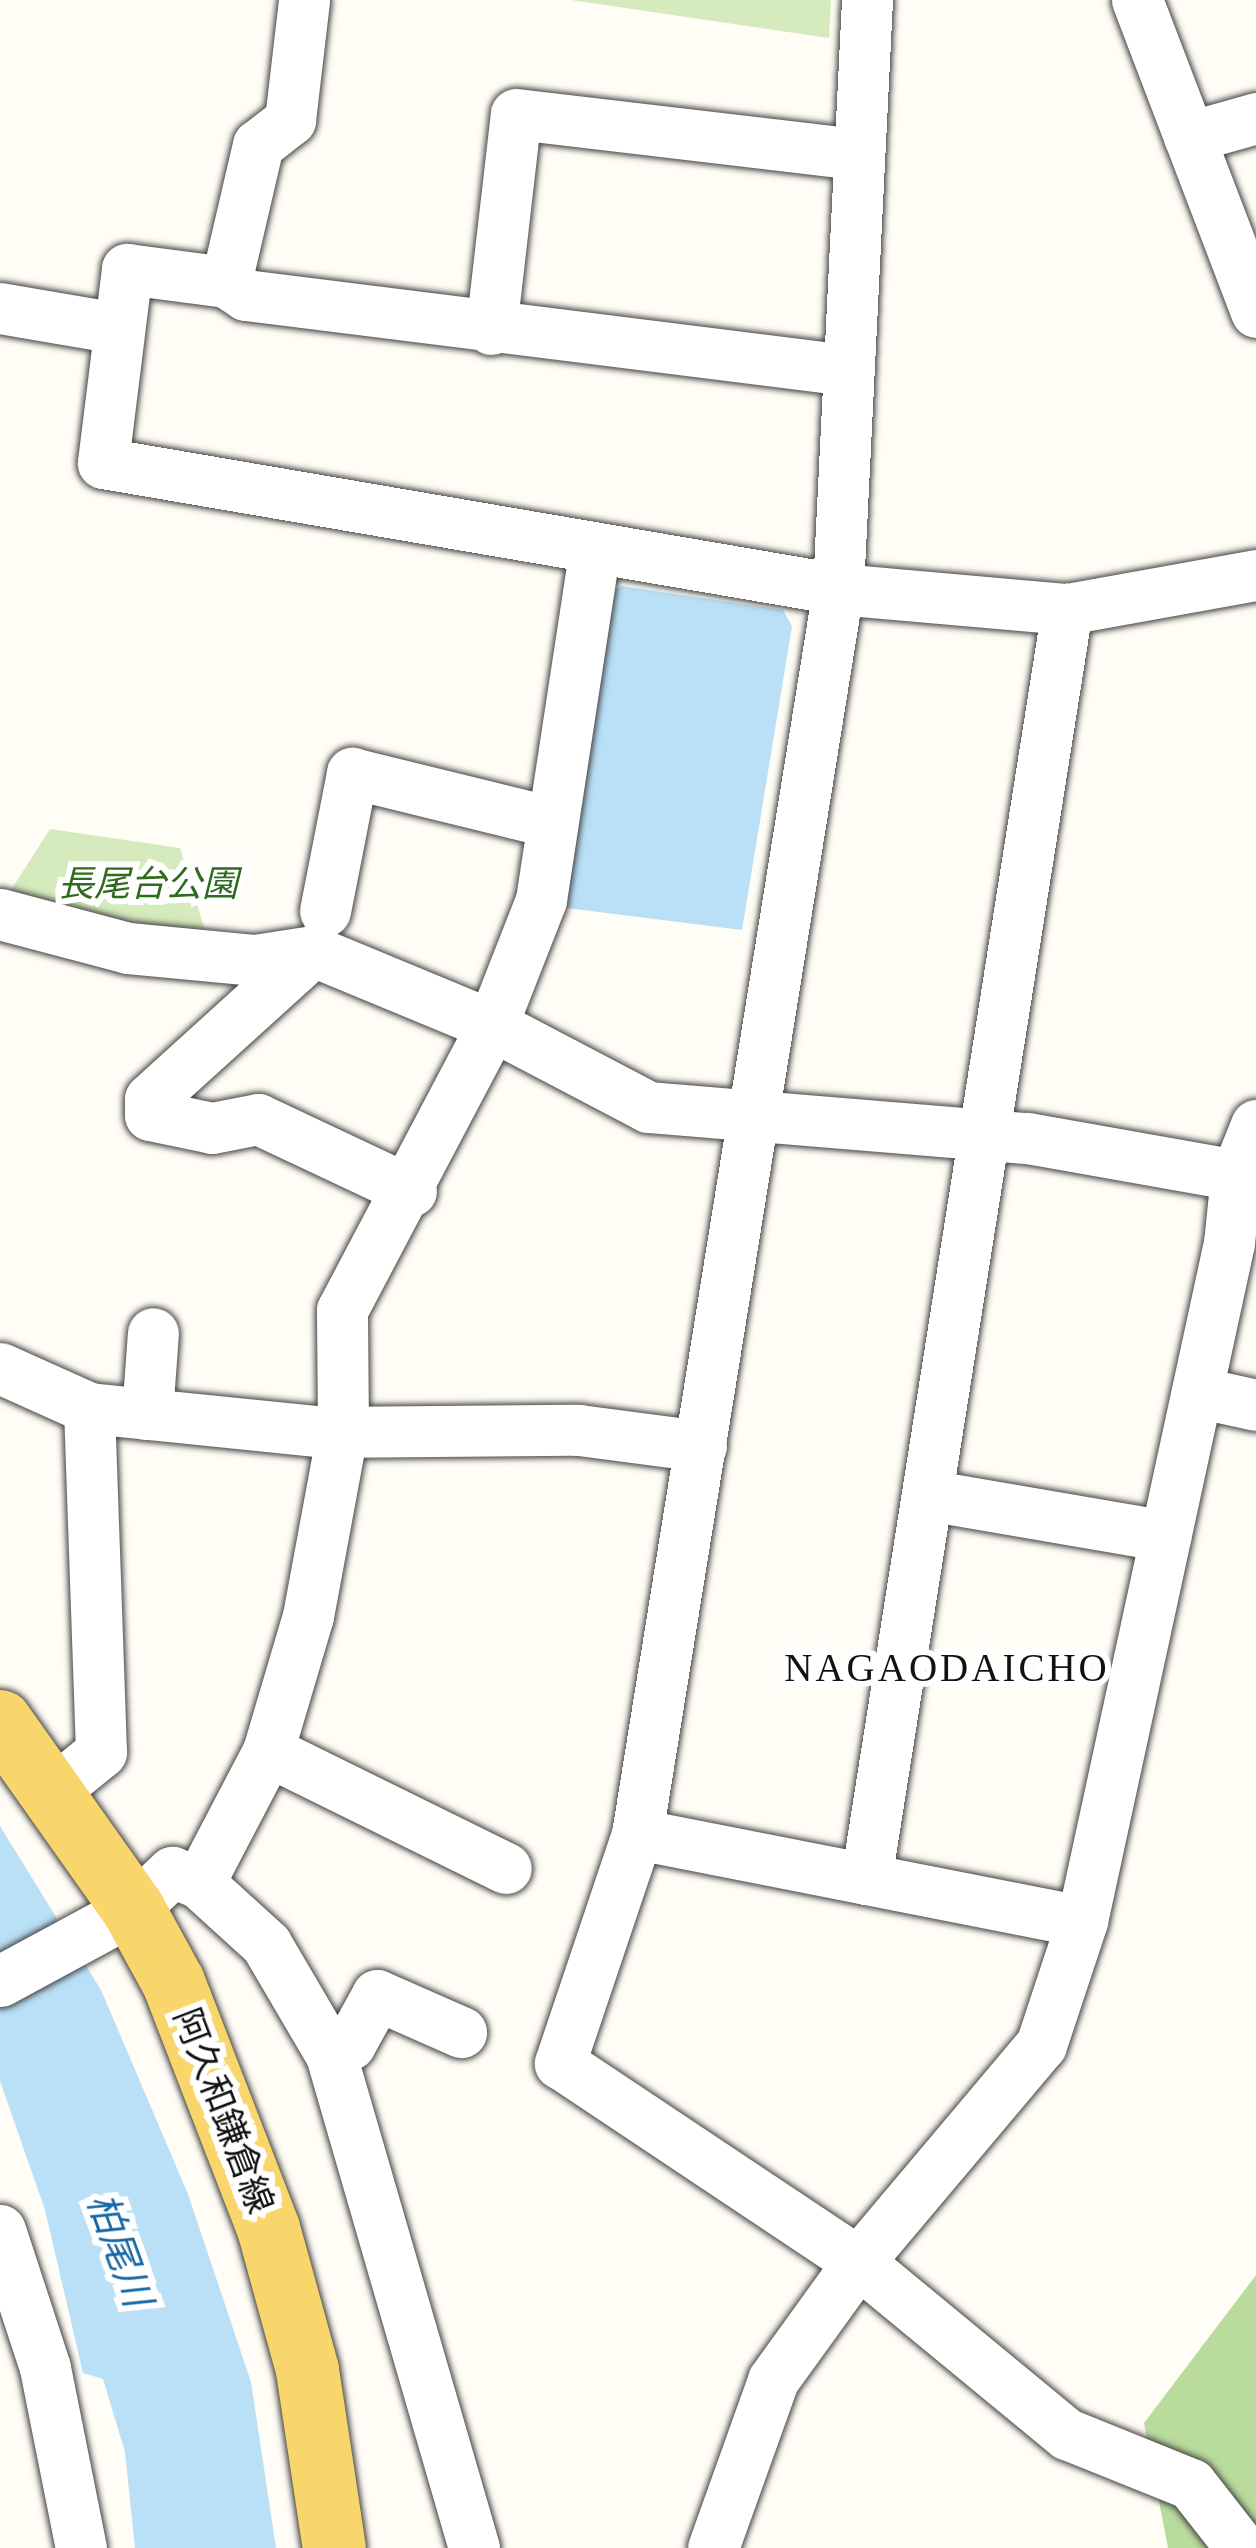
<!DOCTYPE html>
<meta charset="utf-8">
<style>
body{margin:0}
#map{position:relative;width:1256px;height:2548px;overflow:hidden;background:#fffdf5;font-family:"Times New Roman","Noto Sans JP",serif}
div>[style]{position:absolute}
.green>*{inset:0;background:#d5ebbd}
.forest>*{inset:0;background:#b9dc9c}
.water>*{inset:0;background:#b9e0f7}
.roads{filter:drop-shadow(0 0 3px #444) drop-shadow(0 0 3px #444)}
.minor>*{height:51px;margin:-25.5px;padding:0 25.5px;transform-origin:25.5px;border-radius:25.5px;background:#fff}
.major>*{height:63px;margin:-31.5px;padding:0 31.5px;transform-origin:31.5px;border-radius:31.5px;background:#f9d66b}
span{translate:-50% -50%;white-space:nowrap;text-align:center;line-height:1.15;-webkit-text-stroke:12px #fff;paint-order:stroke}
.park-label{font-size:36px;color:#2f6b1f;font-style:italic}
.street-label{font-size:36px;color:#111}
.neighbourhood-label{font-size:39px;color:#111;letter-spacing:3px}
.water-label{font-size:39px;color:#1768a6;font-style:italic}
</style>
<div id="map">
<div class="green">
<i style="clip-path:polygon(571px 0,831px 0,829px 38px)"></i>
<i style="clip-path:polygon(50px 829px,180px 848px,206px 934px,44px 907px,11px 890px)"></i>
</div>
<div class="forest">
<i style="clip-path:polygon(1256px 2275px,1256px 2548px,1168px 2548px,1144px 2423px)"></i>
</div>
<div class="water">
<i style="clip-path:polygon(622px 586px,783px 610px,792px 626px,742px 930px,559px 907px,613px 591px)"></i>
<i style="clip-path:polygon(0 1826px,101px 1990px,188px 2194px,251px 2382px,276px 2548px,135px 2548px,125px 2452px,103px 2379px,83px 2373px,45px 2210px,0 2081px)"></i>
</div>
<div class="roads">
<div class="minor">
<i style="left:867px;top:0;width:590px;rotate:92.82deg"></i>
<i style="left:838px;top:589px;width:1261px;rotate:99.17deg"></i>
<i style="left:637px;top:1834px;width:242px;rotate:108.6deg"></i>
<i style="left:560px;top:2063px;width:358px;rotate:33.7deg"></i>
<i style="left:858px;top:2262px;width:271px;rotate:39.5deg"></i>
<i style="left:1067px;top:2434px;width:134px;rotate:22deg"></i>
<i style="left:1191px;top:2484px;width:81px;rotate:52deg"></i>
<i style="left:1137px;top:0;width:334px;rotate:69.1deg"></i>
<i style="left:1189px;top:137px;width:70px;rotate:-15.8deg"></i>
<i style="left:226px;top:282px;width:141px;rotate:-76.9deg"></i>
<i style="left:258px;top:145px;width:41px;rotate:-38deg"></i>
<i style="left:290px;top:120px;width:121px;rotate:-83.3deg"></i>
<i style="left:0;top:308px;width:119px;rotate:9.7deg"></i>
<i style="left:491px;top:329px;width:216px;rotate:-83.4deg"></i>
<i style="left:516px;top:114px;width:342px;rotate:6.7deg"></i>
<i style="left:847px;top:370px;width:606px;rotate:-172.89deg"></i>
<i style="left:246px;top:295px;width:24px;rotate:-147deg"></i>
<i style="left:226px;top:282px;width:100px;rotate:-172.5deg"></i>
<i style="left:127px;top:269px;width:195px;rotate:97.1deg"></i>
<i style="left:103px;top:463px;width:746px;rotate:9.73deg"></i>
<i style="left:838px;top:589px;width:230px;rotate:5deg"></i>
<i style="left:1067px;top:609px;width:192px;rotate:-10.2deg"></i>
<i style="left:325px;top:911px;width:141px;rotate:-78.9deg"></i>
<i style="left:352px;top:773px;width:206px;rotate:13.8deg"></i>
<i style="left:0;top:914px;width:132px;rotate:14.9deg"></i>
<i style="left:128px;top:948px;width:128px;rotate:5.4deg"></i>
<i style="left:255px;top:960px;width:59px;rotate:-8.8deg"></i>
<i style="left:313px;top:951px;width:194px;rotate:22.5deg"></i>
<i style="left:492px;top:1025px;width:176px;rotate:27.7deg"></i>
<i style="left:648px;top:1107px;width:381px;rotate:4.7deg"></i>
<i style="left:1028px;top:1138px;width:211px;rotate:10.1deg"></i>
<i style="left:313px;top:951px;width:220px;rotate:137.8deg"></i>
<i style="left:150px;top:1099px;width:16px;rotate:90deg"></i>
<i style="left:150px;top:1115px;width:63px;rotate:11.8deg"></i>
<i style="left:212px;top:1128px;width:47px;rotate:-11.1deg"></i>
<i style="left:258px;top:1119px;width:169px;rotate:25.2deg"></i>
<i style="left:0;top:1368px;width:98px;rotate:24.2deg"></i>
<i style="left:89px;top:1408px;width:344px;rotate:88deg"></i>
<i style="left:101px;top:1752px;width:62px;rotate:140.9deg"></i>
<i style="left:1197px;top:1392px;width:60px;rotate:12.4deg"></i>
<i style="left:89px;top:1408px;width:239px;rotate:5.8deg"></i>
<i style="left:327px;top:1432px;width:252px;rotate:-0.5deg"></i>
<i style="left:579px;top:1430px;width:123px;rotate:7.5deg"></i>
<i style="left:147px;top:1414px;width:81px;rotate:-85.8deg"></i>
<i style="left:927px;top:1495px;width:242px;rotate:9.7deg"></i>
<i style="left:268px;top:1751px;width:265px;rotate:26.2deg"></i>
<i style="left:637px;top:1834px;width:453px;rotate:11.1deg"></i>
<i style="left:866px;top:1879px;width:1286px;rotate:-81.01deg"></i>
<i style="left:199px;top:1883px;width:91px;rotate:42.3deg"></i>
<i style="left:266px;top:1944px;width:129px;rotate:59.6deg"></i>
<i style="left:331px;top:2055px;width:513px;rotate:73.82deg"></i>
<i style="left:0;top:1981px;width:151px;rotate:-28.4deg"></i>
<i style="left:133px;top:1909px;width:54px;rotate:-43.5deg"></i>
<i style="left:172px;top:1872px;width:29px;rotate:22deg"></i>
<i style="left:199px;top:1883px;width:149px;rotate:-62.4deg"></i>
<i style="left:268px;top:1751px;width:141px;rotate:-73.5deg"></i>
<i style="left:308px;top:1616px;width:191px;rotate:-79.5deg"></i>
<i style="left:343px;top:1428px;width:118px;rotate:-90.5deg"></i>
<i style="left:342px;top:1310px;width:322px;rotate:-62.2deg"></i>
<i style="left:492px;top:1025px;width:134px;rotate:-68.6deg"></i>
<i style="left:541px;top:900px;width:352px;rotate:-81.3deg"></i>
<i style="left:331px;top:2055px;width:22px;rotate:-30deg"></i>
<i style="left:350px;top:2044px;width:56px;rotate:-61.1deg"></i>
<i style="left:377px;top:1995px;width:92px;rotate:23.8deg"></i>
<i style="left:0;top:2230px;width:145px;rotate:71.9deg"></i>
<i style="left:45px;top:2368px;width:184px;rotate:78.7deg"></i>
<i style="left:713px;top:2548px;width:178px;rotate:-70.3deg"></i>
<i style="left:773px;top:2380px;width:145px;rotate:-54.2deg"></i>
<i style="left:858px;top:2262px;width:284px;rotate:-49.9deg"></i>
<i style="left:1041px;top:2045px;width:131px;rotate:-71.7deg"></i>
<i style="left:1082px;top:1921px;width:694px;rotate:-77.77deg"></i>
<i style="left:1229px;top:1243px;width:68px;rotate:-84.1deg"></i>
<i style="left:1236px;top:1175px;width:54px;rotate:-68.2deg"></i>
</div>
<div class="major">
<i style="left:0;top:1721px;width:230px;rotate:54.7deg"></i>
<i style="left:133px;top:1909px;width:83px;rotate:61.3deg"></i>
<i style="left:173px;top:1982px;width:264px;rotate:68.9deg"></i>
<i style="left:268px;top:2228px;width:147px;rotate:74.6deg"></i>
<i style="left:307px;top:2370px;width:180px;rotate:81.4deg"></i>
</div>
</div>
<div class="park-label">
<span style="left:148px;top:885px">長尾台公園</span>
</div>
<div class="street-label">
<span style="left:223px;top:2111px;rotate:69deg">阿久和鎌倉線</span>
</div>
<div class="neighbourhood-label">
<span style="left:947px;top:1668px">NAGAODAICHO</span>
</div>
<div class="water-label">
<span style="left:119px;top:2250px;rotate:70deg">柏尾川</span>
</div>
</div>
